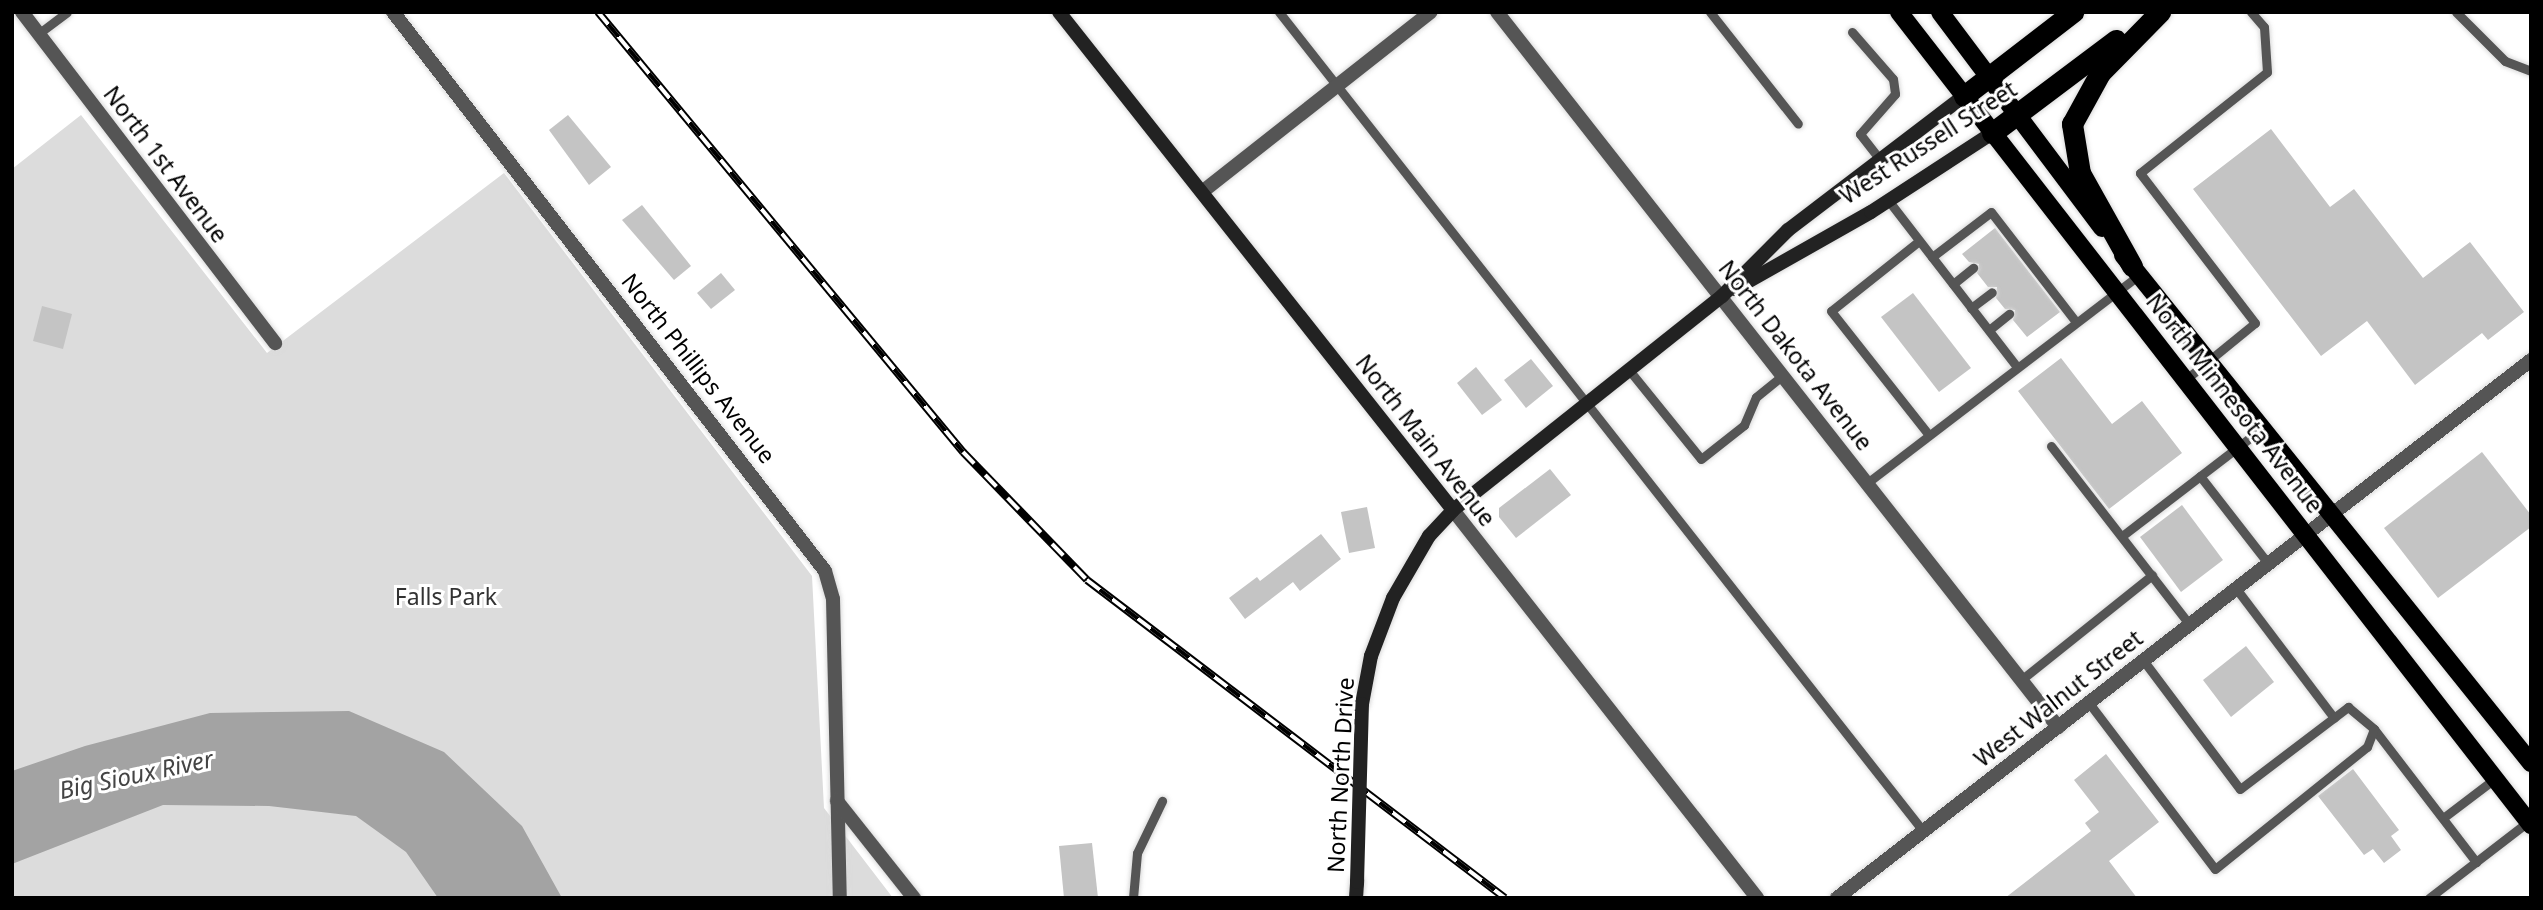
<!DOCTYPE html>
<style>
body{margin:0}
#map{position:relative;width:2543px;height:910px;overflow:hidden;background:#fff;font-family:"Noto Sans",sans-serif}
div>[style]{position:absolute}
.green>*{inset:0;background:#dcdcdc}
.water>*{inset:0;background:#a3a3a3}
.building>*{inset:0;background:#c4c4c4}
.roads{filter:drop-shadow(0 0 2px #dbdbdb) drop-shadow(0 0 2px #dbdbdb)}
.lane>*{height:9px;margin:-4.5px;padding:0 4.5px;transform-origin:4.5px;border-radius:4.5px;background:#555}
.street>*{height:14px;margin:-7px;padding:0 7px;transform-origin:7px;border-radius:7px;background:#555}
.secondary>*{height:14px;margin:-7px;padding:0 7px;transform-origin:7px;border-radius:7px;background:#222}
.primary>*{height:18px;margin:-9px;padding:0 9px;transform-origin:9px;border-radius:9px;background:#000}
.highway>*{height:21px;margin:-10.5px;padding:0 10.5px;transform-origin:10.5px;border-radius:10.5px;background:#000}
.rail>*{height:8px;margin-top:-4px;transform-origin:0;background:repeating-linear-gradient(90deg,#fff 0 16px,#000 0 32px);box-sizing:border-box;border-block:2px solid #000}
.secondary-bridge>*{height:14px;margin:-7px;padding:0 7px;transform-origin:7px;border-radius:7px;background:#222}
span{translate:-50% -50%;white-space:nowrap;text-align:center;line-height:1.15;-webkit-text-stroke:6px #fff;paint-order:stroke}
.street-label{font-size:23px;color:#000}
.park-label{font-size:23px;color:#333}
.water-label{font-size:24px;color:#444;font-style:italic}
.frame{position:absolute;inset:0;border:14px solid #000;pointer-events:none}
</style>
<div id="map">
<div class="green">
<i style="clip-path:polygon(81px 115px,267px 353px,504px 173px,812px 576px,824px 808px,893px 898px,12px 898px,12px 169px)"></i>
</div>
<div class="water">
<i style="clip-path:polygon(349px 711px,444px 752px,522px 826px,562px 898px,438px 898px,406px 852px,356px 816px,269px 806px,163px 805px,12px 864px,12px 771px,85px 746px,210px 713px)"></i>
</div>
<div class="building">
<i style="clip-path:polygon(568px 115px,611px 167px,589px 185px,549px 130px)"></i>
<i style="clip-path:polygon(2271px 129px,2330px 207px,2354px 189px,2423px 278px,2470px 242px,2524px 312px,2488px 340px,2482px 333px,2415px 385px,2367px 321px,2321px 356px,2193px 189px)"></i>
<i style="clip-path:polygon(642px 205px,691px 266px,674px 280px,622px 220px)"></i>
<i style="clip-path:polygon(1995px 228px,2060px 312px,2027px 337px,2013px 320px,2015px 310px,2005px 309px,1996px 298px,1997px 287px,1988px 287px,1977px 273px,1979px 264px,1969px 262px,1962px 254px)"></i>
<i style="clip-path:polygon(721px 273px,735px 290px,711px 309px,697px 293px)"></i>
<i style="clip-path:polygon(1913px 293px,1971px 368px,1939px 392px,1881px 317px)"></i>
<i style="clip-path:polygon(42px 306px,72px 314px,63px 349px,33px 341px)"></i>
<i style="clip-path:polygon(2061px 358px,2112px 424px,2142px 401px,2182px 453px,2109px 509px,2018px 391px)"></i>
<i style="clip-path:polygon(1531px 359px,1553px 386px,1526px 408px,1504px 380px)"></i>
<i style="clip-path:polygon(1476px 367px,1502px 400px,1482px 415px,1457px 383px)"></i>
<i style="clip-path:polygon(2482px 452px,2531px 515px,2531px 527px,2438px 598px,2384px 528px)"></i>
<i style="clip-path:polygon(1550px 469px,1571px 495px,1516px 538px,1499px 517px,1499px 508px)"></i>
<i style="clip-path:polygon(2182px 505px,2223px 560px,2181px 592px,2140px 537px)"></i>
<i style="clip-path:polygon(1367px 507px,1375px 548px,1349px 553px,1341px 512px)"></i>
<i style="clip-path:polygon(1321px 534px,1341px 559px,1300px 591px,1293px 582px,1245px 619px,1229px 598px,1257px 577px,1260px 581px)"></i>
<i style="clip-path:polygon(2246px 646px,2274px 682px,2231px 717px,2203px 680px)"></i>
<i style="clip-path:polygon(2106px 754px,2159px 822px,2109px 861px,2137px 898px,2005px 898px,2091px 831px,2085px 823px,2099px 812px,2074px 780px)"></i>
<i style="clip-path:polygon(2353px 769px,2399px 830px,2391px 836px,2401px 850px,2384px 863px,2373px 849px,2364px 855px,2318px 796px)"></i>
<i style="clip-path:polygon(1092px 843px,1098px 898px,1064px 898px,1059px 846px)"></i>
</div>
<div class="roads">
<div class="lane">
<i style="left:1279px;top:12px;width:1042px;rotate:51.82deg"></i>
<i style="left:1710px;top:12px;width:142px;rotate:51.8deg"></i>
<i style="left:2456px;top:12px;width:69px;rotate:45deg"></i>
<i style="left:2505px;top:61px;width:28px;rotate:21deg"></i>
<i style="left:1852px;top:32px;width:62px;rotate:48.9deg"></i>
<i style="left:1893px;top:79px;width:15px;rotate:82deg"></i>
<i style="left:1895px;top:94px;width:53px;rotate:131.2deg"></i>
<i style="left:1860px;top:134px;width:33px;rotate:52deg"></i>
<i style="left:38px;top:34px;width:36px;rotate:-37deg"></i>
<i style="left:1888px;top:200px;width:211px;rotate:52.3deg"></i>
<i style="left:1919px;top:241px;width:112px;rotate:141.5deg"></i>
<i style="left:1831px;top:311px;width:158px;rotate:51.7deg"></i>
<i style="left:1932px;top:257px;width:74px;rotate:-37.3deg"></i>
<i style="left:1991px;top:212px;width:139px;rotate:52.3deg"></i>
<i style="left:1953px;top:284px;width:26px;rotate:-39deg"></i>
<i style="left:1971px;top:308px;width:26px;rotate:-37deg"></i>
<i style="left:1989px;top:330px;width:26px;rotate:-39deg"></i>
<i style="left:1629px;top:370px;width:114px;rotate:51deg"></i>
<i style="left:1701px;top:459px;width:55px;rotate:-38.3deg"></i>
<i style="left:1744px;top:425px;width:30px;rotate:-67deg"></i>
<i style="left:1756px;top:397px;width:35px;rotate:-39deg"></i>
<i style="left:2185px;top:380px;width:90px;rotate:-39.2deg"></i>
<i style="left:2255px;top:323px;width:189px;rotate:-127.5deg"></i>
<i style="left:2140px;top:173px;width:162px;rotate:-38.5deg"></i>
<i style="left:2267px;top:72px;width:45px;rotate:-93.8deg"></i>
<i style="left:2264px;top:27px;width:20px;rotate:-131deg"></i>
<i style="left:2051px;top:446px;width:225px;rotate:52.2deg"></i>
<i style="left:2200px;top:476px;width:109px;rotate:52.1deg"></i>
<i style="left:1867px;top:483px;width:342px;rotate:-37.4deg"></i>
<i style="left:2122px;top:536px;width:178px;rotate:-37.5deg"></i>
<i style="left:2235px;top:587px;width:164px;rotate:52.9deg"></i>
<i style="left:2143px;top:660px;width:161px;rotate:53.1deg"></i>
<i style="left:2240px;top:789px;width:136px;rotate:-37.2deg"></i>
<i style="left:2348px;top:707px;width:34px;rotate:40deg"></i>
<i style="left:2374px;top:729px;width:168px;rotate:52.5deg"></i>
<i style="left:2021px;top:680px;width:168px;rotate:-38.7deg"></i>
<i style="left:2089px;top:703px;width:208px;rotate:52.8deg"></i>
<i style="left:2215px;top:869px;width:195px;rotate:-38.8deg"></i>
<i style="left:2367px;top:747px;width:19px;rotate:-69deg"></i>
<i style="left:2443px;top:818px;width:63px;rotate:-37.2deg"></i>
<i style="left:1133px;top:898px;width:45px;rotate:-84.9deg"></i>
<i style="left:1137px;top:853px;width:58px;rotate:-64.3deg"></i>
<i style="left:2429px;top:898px;width:126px;rotate:-37.6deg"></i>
</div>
<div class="street">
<i style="left:22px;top:12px;width:417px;rotate:52.6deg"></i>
<i style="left:393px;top:12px;width:706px;rotate:52.3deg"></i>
<i style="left:825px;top:571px;width:29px;rotate:74deg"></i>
<i style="left:833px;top:599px;width:299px;rotate:88.7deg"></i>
<i style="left:1497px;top:12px;width:909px;rotate:51.88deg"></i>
<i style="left:1202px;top:192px;width:291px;rotate:-38.2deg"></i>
<i style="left:1453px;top:510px;width:493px;rotate:51.9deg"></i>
<i style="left:837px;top:801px;width:124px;rotate:51.6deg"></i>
<i style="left:1837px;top:898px;width:878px;rotate:-37.78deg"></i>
</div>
<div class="secondary">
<i style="left:1059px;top:12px;width:635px;rotate:51.65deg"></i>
<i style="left:1735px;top:289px;width:156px;rotate:-29.5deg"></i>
<i style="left:1871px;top:212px;width:145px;rotate:-33.1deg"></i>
<i style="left:1362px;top:704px;width:49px;rotate:-79.4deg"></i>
<i style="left:1371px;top:656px;width:62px;rotate:-69.2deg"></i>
<i style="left:1393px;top:598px;width:72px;rotate:-59.9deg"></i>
<i style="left:1429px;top:536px;width:35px;rotate:-47deg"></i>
<i style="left:1453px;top:510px;width:344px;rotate:-38.5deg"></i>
<i style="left:1722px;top:296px;width:93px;rotate:-45deg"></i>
<i style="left:1788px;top:230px;width:221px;rotate:-37.3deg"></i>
<i style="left:1356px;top:898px;width:16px;rotate:-86deg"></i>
</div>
<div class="primary">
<i style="left:1899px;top:12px;width:1030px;rotate:52.14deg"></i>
<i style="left:1940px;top:12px;width:270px;rotate:53.1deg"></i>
<i style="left:2123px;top:255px;width:652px;rotate:51.23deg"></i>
</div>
<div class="highway">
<i style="left:1964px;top:96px;width:138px;rotate:-37.6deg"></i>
<i style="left:1992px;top:133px;width:155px;rotate:-36.9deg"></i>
<i style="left:2132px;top:266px;width:107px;rotate:-119.2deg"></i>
<i style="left:2080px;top:173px;width:50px;rotate:-99.3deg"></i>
<i style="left:2072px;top:124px;width:58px;rotate:-61.2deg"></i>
<i style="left:2100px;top:73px;width:86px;rotate:-45.5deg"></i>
</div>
</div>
<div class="rail">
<i style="left:598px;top:12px;width:572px;rotate:50.32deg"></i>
<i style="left:963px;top:452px;width:178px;rotate:45.9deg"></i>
<i style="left:1087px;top:580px;width:525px;rotate:37.26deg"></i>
</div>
<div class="secondary-bridge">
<i style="left:1357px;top:882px;width:178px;rotate:-88.4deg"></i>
</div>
<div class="street-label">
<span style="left:1928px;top:142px;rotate:-33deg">West Russell Street</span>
<span style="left:166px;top:164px;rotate:53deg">North 1st Avenue</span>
<span style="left:1796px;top:355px;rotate:52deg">North Dakota Avenue</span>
<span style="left:699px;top:368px;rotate:52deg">North Phillips Avenue</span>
<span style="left:2235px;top:403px;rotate:52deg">North Minnesota Avenue</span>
<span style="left:1426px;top:440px;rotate:52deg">North Main Avenue</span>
<span style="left:2058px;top:698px;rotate:-38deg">West Walnut Street</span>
<span style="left:1340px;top:775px;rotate:-87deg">North North Drive</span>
</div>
<div class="park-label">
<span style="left:446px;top:596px">Falls Park</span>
</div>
<div class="water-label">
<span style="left:136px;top:774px;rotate:-12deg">Big Sioux River</span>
</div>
<div class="frame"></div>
</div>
